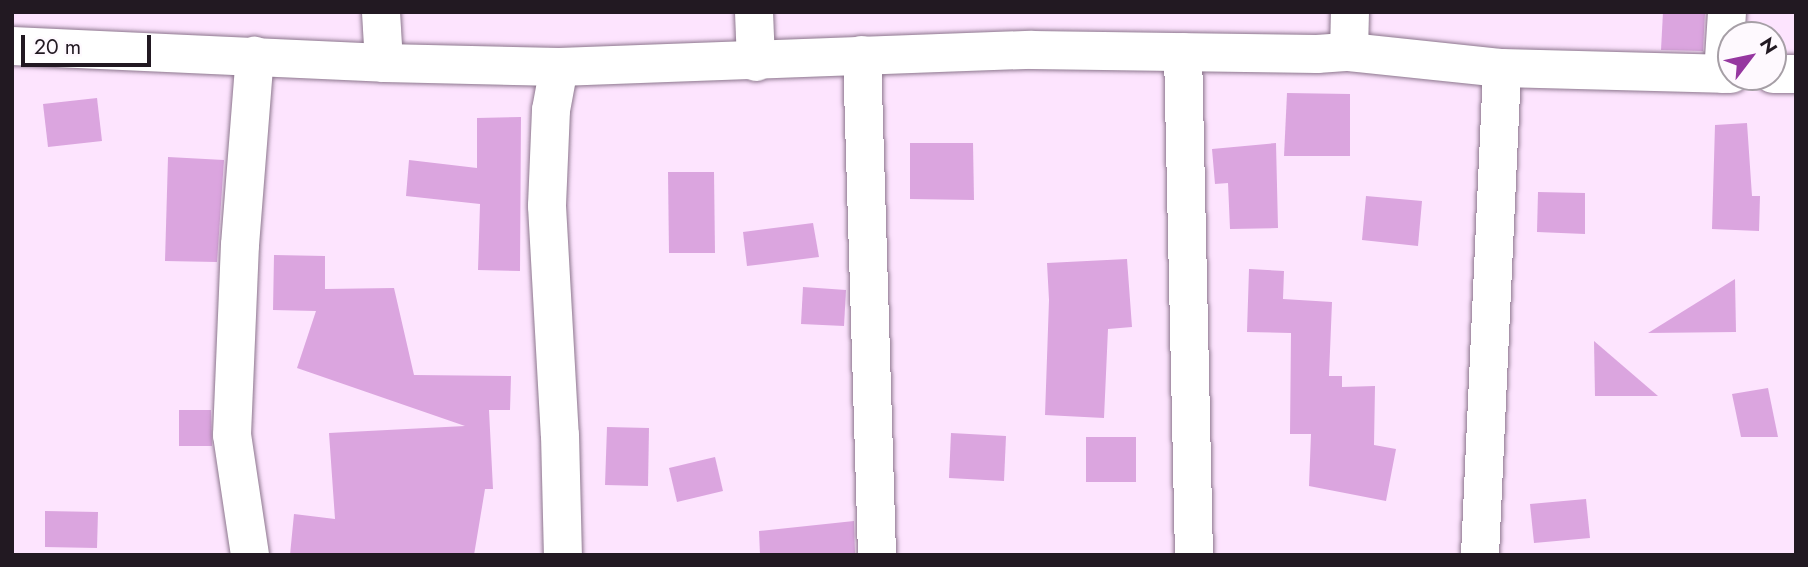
<!DOCTYPE html>
<style>
body{margin:0}
#map{position:relative;width:1808px;height:567px;overflow:hidden;background:#fde4fe;font-family:Jost,sans-serif}
div>[style]{position:absolute}
.building>*{inset:0;background:#dba5df}
.roads{filter:drop-shadow(0 0 2px #8c768d) drop-shadow(0 0 2px #8c768d)}
.minor>*{height:38px;margin:-19px;padding:0 19px;transform-origin:19px;border-radius:19px;background:#fff}
span{translate:-50% -50%;white-space:nowrap;text-align:center;line-height:1.15;-webkit-text-stroke:5px #fef9fe;paint-order:stroke}
.frame{position:absolute;inset:0;border:14px solid #221922;pointer-events:none}
.north{position:absolute;left:1717px;top:21px;width:70px;height:70px;box-sizing:border-box;background:#fef9fe;border:2px solid #a69fa6;border-radius:50%;rotate:58deg;font-size:19px;font-weight:700;line-height:28px;text-align:center;color:#221922}
.north::after{content:'';display:block;margin:auto;width:24px;height:32px;background:#9637a0;clip-path:polygon(50% 0,100% 100%,50% 72%,0 100%)}
.scale{position:absolute;left:21px;top:35px;width:130px;height:32px;box-sizing:border-box;border:4px solid #221922;border-top:0;padding-left:9px;font-size:21px;line-height:24px;white-space:nowrap;color:#221922;-webkit-text-stroke:5px #fef9fe;paint-order:stroke}
</style>
<div id="map">
<div class="building">
<i style="clip-path:polygon(1663px 12px,1705px 12px,1703px 51px,1661px 50px)"></i>
<i style="clip-path:polygon(1287px 93px,1350px 94px,1350px 156px,1284px 156px)"></i>
<i style="clip-path:polygon(97px 98px,102px 141px,48px 147px,43px 104px)"></i>
<i style="clip-path:polygon(521px 117px,520px 271px,478px 270px,480px 204px,406px 196px,409px 160px,477px 168px,477px 118px)"></i>
<i style="clip-path:polygon(1747px 123px,1752px 196px,1760px 196px,1759px 231px,1712px 229px,1715px 125px)"></i>
<i style="clip-path:polygon(910px 143px,973px 143px,974px 200px,910px 199px)"></i>
<i style="clip-path:polygon(1276px 143px,1278px 228px,1230px 229px,1228px 183px,1215px 184px,1212px 149px)"></i>
<i style="clip-path:polygon(168px 157px,224px 160px,217px 262px,165px 261px)"></i>
<i style="clip-path:polygon(668px 172px,714px 172px,715px 253px,669px 253px)"></i>
<i style="clip-path:polygon(1538px 192px,1585px 193px,1585px 234px,1537px 232px)"></i>
<i style="clip-path:polygon(1366px 196px,1422px 201px,1418px 246px,1362px 240px)"></i>
<i style="clip-path:polygon(813px 223px,819px 257px,747px 266px,743px 232px)"></i>
<i style="clip-path:polygon(274px 255px,325px 256px,325px 289px,394px 288px,414px 375px,511px 376px,510px 410px,489px 410px,493px 489px,485px 489px,474px 555px,290px 555px,294px 514px,335px 519px,329px 433px,465px 426px,297px 368px,316px 311px,273px 310px)"></i>
<i style="clip-path:polygon(1127px 259px,1132px 327px,1108px 329px,1104px 418px,1045px 415px,1049px 300px,1047px 263px)"></i>
<i style="clip-path:polygon(1249px 269px,1284px 271px,1283px 299px,1332px 302px,1329px 376px,1342px 376px,1342px 387px,1375px 386px,1374px 445px,1396px 449px,1386px 501px,1309px 486px,1311px 434px,1290px 434px,1291px 333px,1247px 332px)"></i>
<i style="clip-path:polygon(1735px 279px,1736px 332px,1648px 333px)"></i>
<i style="clip-path:polygon(803px 287px,846px 290px,844px 326px,801px 324px)"></i>
<i style="clip-path:polygon(1594px 341px,1658px 396px,1595px 396px)"></i>
<i style="clip-path:polygon(1768px 388px,1778px 437px,1741px 437px,1732px 394px)"></i>
<i style="clip-path:polygon(179px 410px,211px 410px,212px 446px,179px 446px)"></i>
<i style="clip-path:polygon(607px 427px,649px 428px,648px 486px,605px 485px)"></i>
<i style="clip-path:polygon(951px 433px,1006px 436px,1004px 481px,949px 478px)"></i>
<i style="clip-path:polygon(1086px 437px,1136px 437px,1136px 482px,1086px 482px)"></i>
<i style="clip-path:polygon(715px 457px,723px 491px,677px 502px,669px 468px)"></i>
<i style="clip-path:polygon(1586px 499px,1590px 538px,1534px 543px,1530px 504px)"></i>
<i style="clip-path:polygon(45px 511px,98px 512px,97px 548px,45px 547px)"></i>
<i style="clip-path:polygon(854px 521px,855px 555px,760px 555px,759px 531px)"></i>
</div>
<div class="roads">
<div class="minor">
<i style="left:381px;top:12px;width:51px;rotate:86.6deg"></i>
<i style="left:754px;top:12px;width:50px;rotate:87.7deg"></i>
<i style="left:12px;top:46px;width:372px;rotate:2.6deg"></i>
<i style="left:384px;top:63px;width:175px;rotate:1.3deg"></i>
<i style="left:559px;top:67px;width:473px;rotate:-2.1deg"></i>
<i style="left:1032px;top:50px;width:285px;rotate:0.8deg"></i>
<i style="left:1317px;top:54px;width:32px;rotate:-4deg"></i>
<i style="left:1349px;top:52px;width:154px;rotate:6deg"></i>
<i style="left:1502px;top:68px;width:229px;rotate:1.5deg"></i>
<i style="left:1183px;top:52px;width:503px;rotate:88.75deg"></i>
<i style="left:1349px;top:52px;width:40px;rotate:-88.6deg"></i>
<i style="left:862px;top:55px;width:500px;rotate:88.28deg"></i>
<i style="left:559px;top:67px;width:44px;rotate:100.5deg"></i>
<i style="left:551px;top:110px;width:96px;rotate:92.4deg"></i>
<i style="left:547px;top:206px;width:229px;rotate:86.8deg"></i>
<i style="left:560px;top:435px;width:120px;rotate:88.6deg"></i>
<i style="left:1723px;top:74px;width:62px;rotate:-86.3deg"></i>
<i style="left:1773px;top:74px;width:23px"></i>
<i style="left:250px;top:555px;width:121px;rotate:-98.5deg"></i>
<i style="left:232px;top:435px;width:190px;rotate:-87.6deg"></i>
<i style="left:240px;top:245px;width:190px;rotate:-85.5deg"></i>
<i style="left:1480px;top:555px;width:487px;rotate:-87.4deg"></i>
</div>
</div>
<div class="frame"></div>
<div class="north">N</div>
<div class="scale">20 m</div>
</div>
